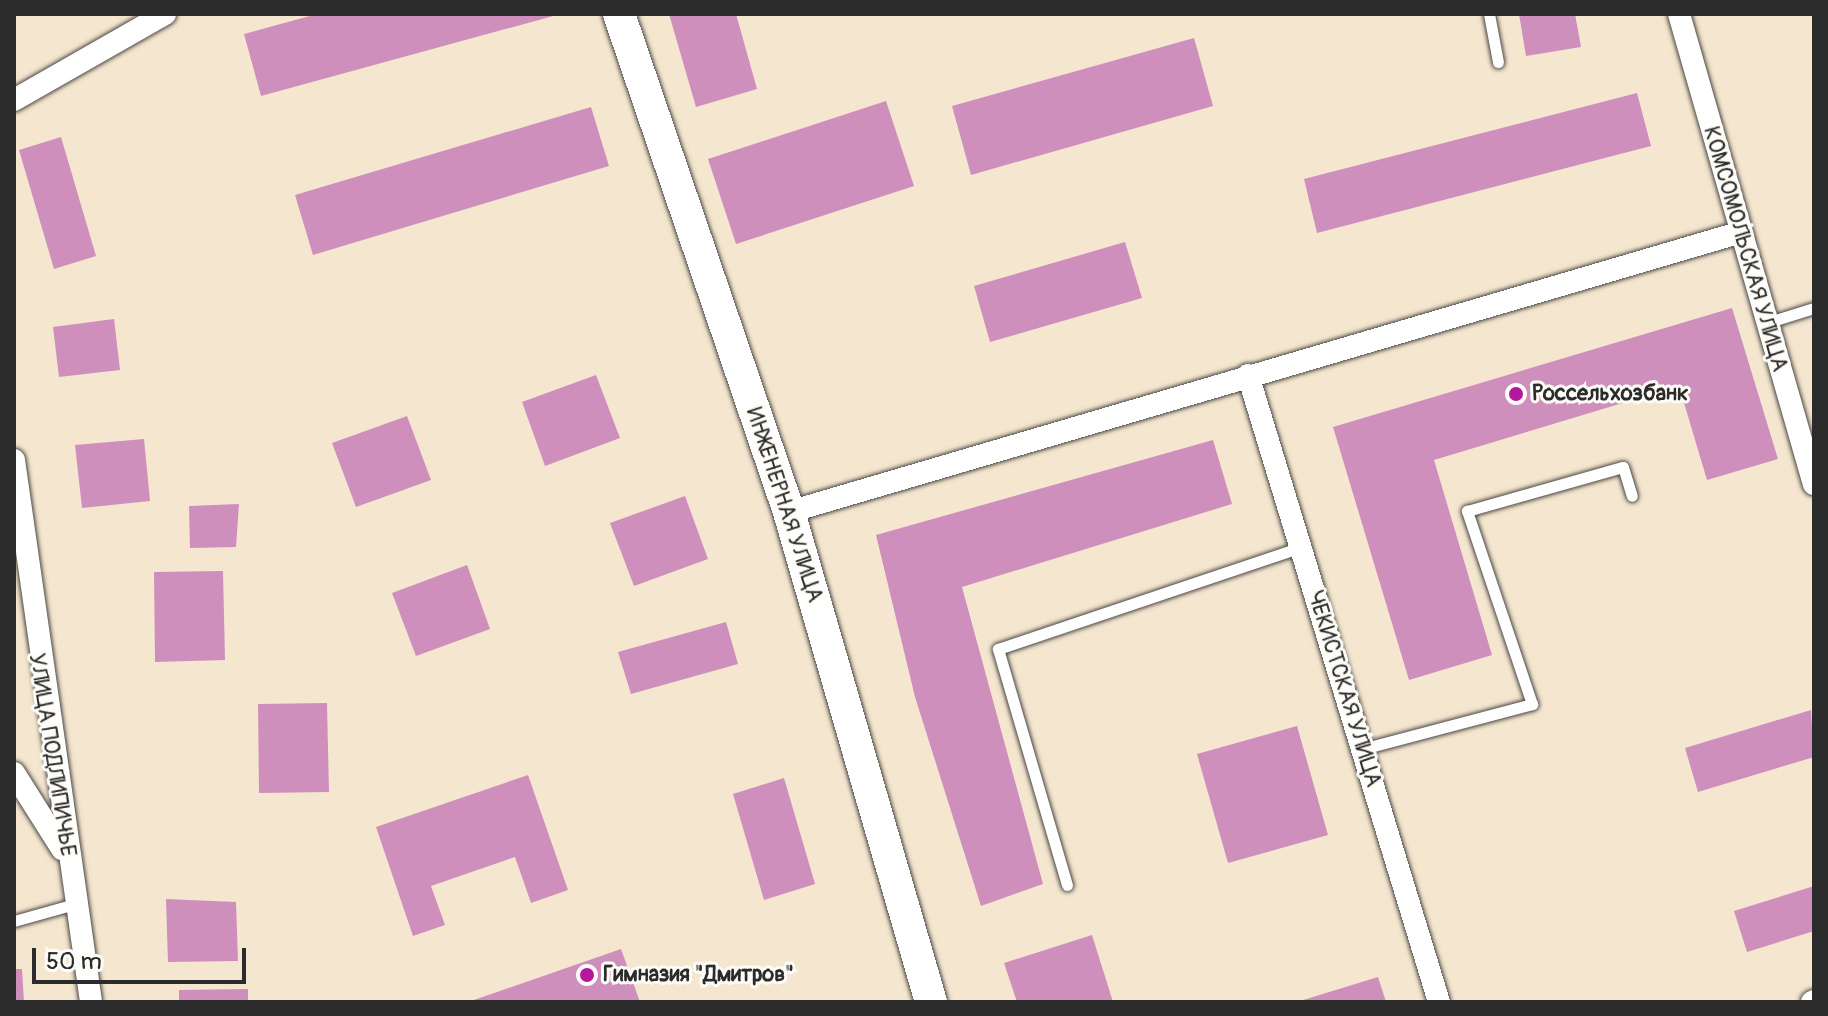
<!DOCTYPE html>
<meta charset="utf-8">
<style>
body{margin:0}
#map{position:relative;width:1828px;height:1016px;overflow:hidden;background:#f5e6cf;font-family:Pangolin,sans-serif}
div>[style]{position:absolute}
.building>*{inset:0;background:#cf8fbd}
.roads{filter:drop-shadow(0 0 2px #494744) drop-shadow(0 0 2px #494744)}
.lane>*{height:11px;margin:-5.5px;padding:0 5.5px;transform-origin:5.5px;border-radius:5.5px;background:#fff}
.street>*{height:22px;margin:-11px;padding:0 11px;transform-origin:11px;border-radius:11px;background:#fff}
.secondary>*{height:32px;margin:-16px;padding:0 16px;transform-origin:16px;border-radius:16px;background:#fff}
.dots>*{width:22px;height:22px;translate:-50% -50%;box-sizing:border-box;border:4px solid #fdfcf7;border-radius:50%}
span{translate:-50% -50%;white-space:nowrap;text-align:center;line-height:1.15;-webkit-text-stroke:6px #fdfcf7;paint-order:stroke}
.street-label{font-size:22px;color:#2b2b2b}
.poi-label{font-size:22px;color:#2b2b2b;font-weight:700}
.left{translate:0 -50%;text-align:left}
.frame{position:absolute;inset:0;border:16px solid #2b2b2b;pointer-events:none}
.scale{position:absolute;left:32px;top:948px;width:214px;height:36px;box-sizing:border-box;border:4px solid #2b2b2b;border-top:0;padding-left:10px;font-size:24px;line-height:28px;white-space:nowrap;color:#2b2b2b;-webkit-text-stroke:6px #fdfcf7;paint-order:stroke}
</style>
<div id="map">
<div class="building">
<i style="clip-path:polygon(317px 14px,556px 14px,557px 15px,261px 96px,244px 34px)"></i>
<i style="clip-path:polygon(669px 14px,736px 14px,757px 89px,696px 107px)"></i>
<i style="clip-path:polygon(1519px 14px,1575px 14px,1581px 47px,1526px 56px)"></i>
<i style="clip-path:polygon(1194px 38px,1213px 106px,971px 175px,952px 106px)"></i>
<i style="clip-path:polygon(1637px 93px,1651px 146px,1317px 233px,1304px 179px)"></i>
<i style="clip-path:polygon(886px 101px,914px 186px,736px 244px,708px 159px)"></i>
<i style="clip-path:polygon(591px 107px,609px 166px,313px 255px,295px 195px)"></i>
<i style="clip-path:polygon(61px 137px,96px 256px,54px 269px,19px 150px)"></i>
<i style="clip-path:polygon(1125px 242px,1142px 298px,990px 342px,974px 286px)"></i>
<i style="clip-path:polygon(1732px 308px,1778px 459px,1707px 480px,1679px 386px,1434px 460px,1492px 655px,1409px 680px,1333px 427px)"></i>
<i style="clip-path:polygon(114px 319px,120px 370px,59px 377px,53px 327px)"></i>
<i style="clip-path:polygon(596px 375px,620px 438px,545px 466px,522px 402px)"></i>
<i style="clip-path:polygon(407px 416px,431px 480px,356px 507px,332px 443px)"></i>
<i style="clip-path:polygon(144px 439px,150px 501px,82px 508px,75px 445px)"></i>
<i style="clip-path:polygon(1213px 440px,1232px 504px,962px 587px,1043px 884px,981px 906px,915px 697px,876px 535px)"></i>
<i style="clip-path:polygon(685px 496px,708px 559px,634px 586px,610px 523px)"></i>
<i style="clip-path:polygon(239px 504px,236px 547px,190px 548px,189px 506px)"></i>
<i style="clip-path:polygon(467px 565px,490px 629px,416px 656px,392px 593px)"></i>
<i style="clip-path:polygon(223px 571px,225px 660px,155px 662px,154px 572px)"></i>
<i style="clip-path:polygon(726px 622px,738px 664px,631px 694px,618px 652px)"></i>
<i style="clip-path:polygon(327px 703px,329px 792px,259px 793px,258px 704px)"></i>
<i style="clip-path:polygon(1811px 710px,1814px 757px,1698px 792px,1685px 748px)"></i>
<i style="clip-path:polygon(1297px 726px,1328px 835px,1228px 863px,1197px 754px)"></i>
<i style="clip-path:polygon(528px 775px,568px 890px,531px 903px,515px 857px,431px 886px,445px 925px,413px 936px,376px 827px)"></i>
<i style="clip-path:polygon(784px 778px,815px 884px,764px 900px,733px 794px)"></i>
<i style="clip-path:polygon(1814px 886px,1814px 931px,1747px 952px,1734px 911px)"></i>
<i style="clip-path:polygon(166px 899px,236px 902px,238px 961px,168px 962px)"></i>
<i style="clip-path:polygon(1092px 935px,1113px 1002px,1017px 1002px,1004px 963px)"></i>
<i style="clip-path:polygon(621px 949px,640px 1002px,468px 1002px)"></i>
<i style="clip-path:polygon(14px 969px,22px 969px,24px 1002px,14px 1002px)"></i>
<i style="clip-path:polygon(1378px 977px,1386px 1002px,1300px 1002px,1300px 1001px)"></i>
<i style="clip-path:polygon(248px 989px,248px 1002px,179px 1002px,179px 990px)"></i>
</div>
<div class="roads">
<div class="lane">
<i style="left:1489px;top:14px;width:49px;rotate:79.4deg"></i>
<i style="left:1766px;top:323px;width:50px;rotate:-17.4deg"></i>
<i style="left:1362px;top:749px;width:176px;rotate:-14.8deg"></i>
<i style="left:1532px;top:704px;width:204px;rotate:-108.6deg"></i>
<i style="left:1467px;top:511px;width:162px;rotate:-15.8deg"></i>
<i style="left:1623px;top:467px;width:30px;rotate:73deg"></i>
<i style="left:1067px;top:885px;width:246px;rotate:-106.3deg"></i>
<i style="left:998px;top:649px;width:320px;rotate:-18.6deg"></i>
<i style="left:14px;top:921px;width:63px;rotate:-15.6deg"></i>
</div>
<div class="street">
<i style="left:1679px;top:14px;width:489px;rotate:74deg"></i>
<i style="left:14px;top:100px;width:174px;rotate:-29.7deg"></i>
<i style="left:1248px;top:375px;width:655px;rotate:73.06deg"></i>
<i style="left:14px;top:460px;width:547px;rotate:81.91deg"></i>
<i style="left:789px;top:512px;width:989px;rotate:-16.38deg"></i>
<i style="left:14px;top:773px;width:90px;rotate:57.7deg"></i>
<i style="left:1812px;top:1002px;width:2px;rotate:-27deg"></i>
</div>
<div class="secondary">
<i style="left:619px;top:14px;width:526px;rotate:71.15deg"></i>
<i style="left:789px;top:512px;width:510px;rotate:73.84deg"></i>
</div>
</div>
<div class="dots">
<i style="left:1516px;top:394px;background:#b5179e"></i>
<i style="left:587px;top:975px;background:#b5179e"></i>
</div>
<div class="street-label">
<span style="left:1745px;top:249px;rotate:74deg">КОМСОМОЛЬСКАЯ УЛИЦА</span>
<span style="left:784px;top:505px;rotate:72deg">ИНЖЕНЕРНАЯ УЛИЦА</span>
<span style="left:1344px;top:689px;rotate:73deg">ЧЕКИСТСКАЯ УЛИЦА</span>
<span style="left:52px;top:755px;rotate:81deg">УЛИЦА ПОДЛИПИЧЬЕ</span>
</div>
<div class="poi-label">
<span class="left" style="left:1532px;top:394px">Россельхозбанк</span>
<span class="left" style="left:603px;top:975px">Гимназия "Дмитров"</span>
</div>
<div class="frame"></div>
<div class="scale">50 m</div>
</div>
